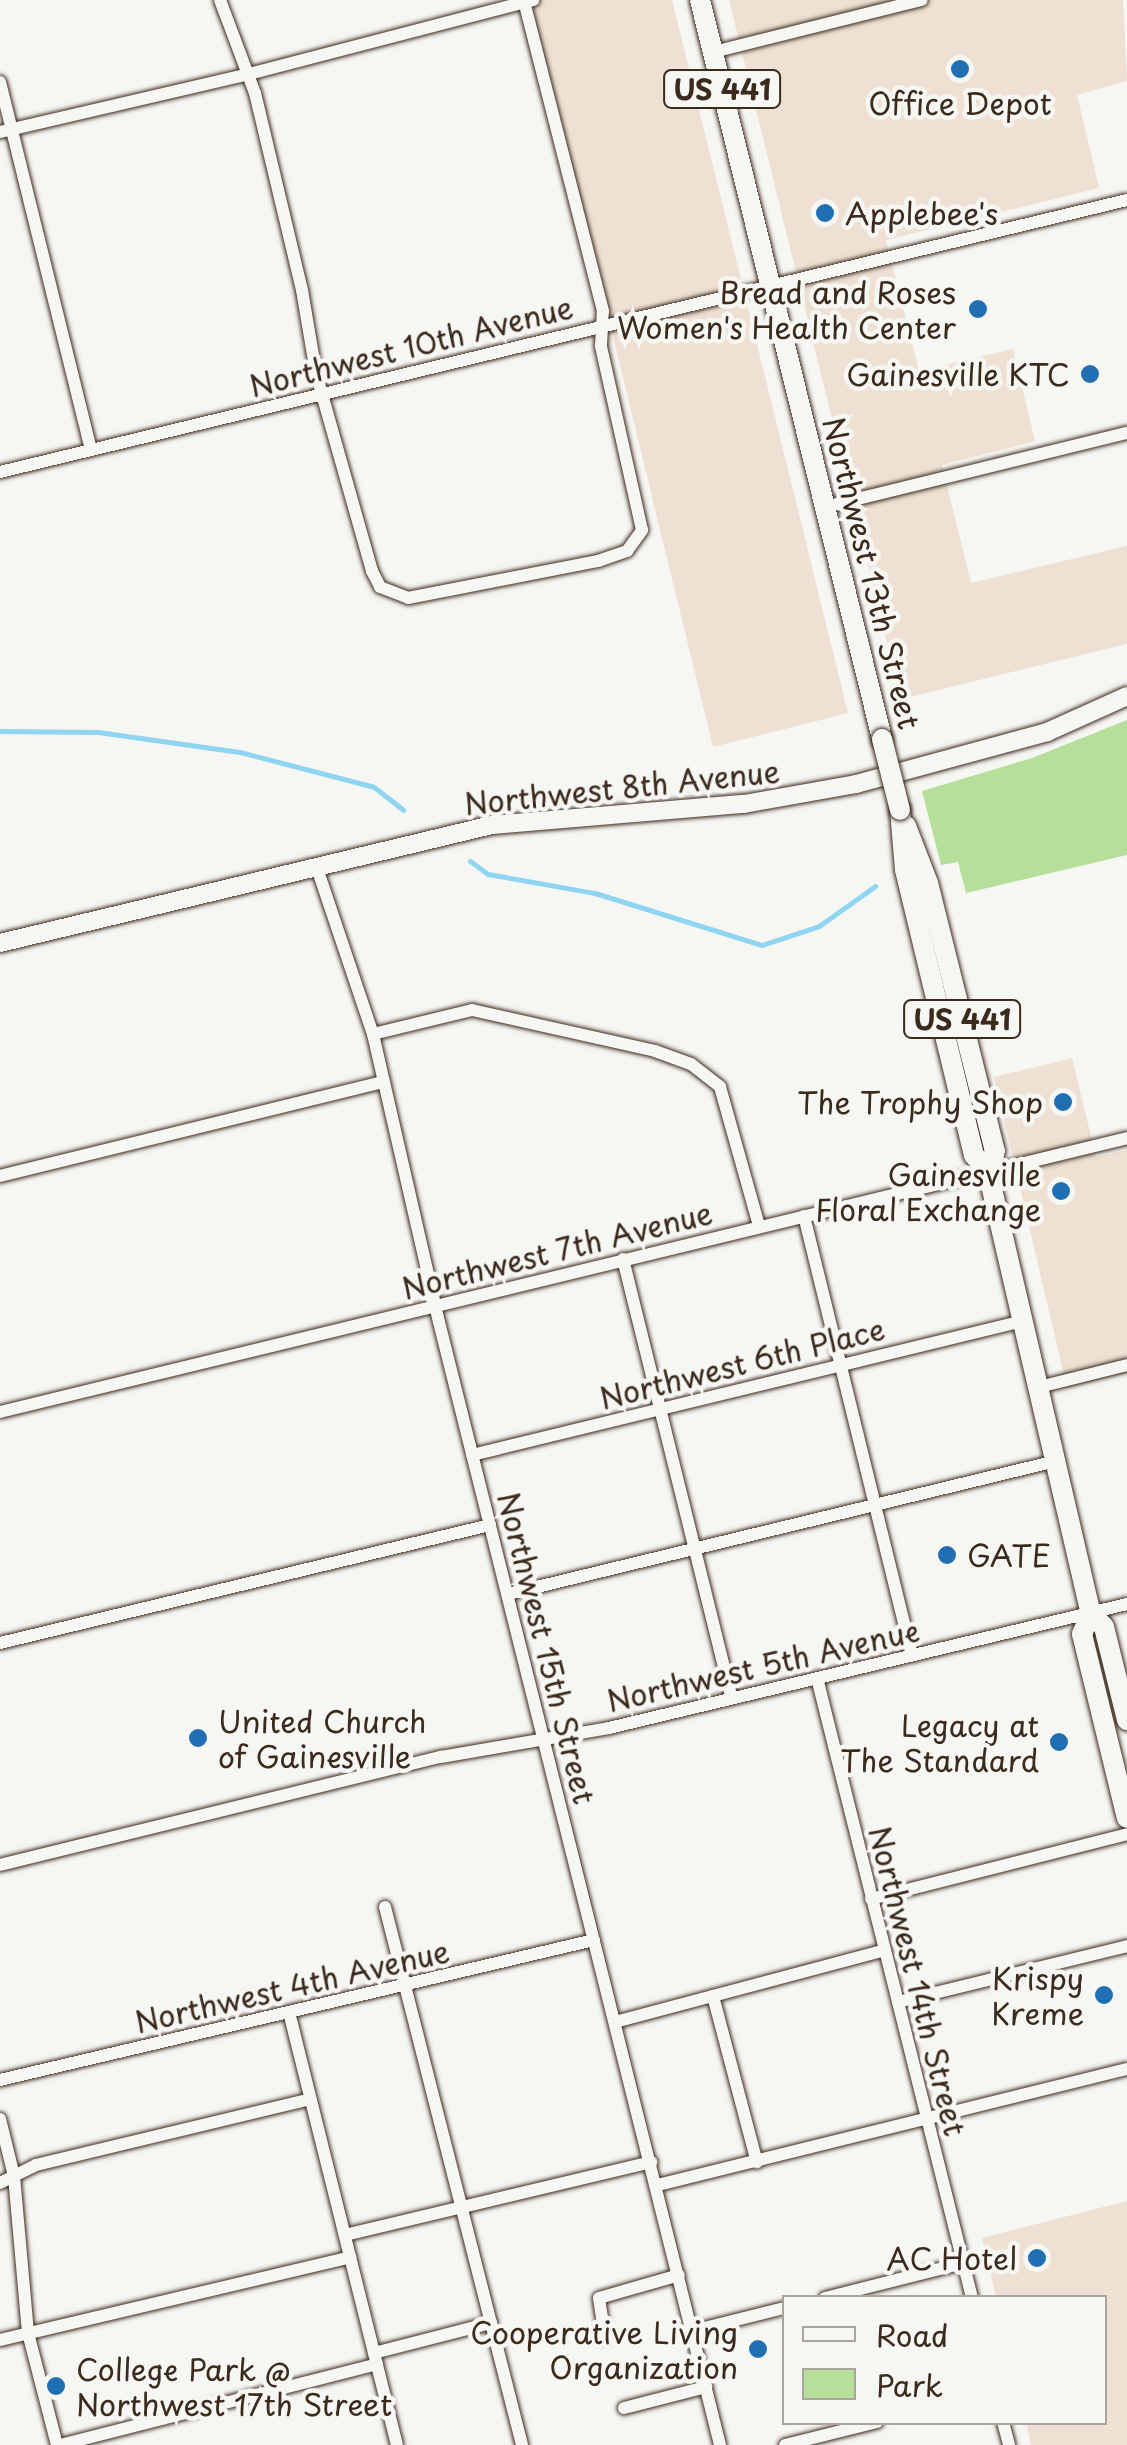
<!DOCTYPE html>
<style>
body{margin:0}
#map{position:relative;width:1127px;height:2445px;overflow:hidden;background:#f6f6f2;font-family:"Playpen Sans",sans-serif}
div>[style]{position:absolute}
.built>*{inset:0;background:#eee0d3}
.green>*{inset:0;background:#b5df9b}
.stream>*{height:5px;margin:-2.5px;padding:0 2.5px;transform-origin:2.5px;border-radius:2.5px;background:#8fd5f1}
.roads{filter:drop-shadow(0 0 2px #3b2a1e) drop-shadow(0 0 2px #3b2a1e)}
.street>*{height:12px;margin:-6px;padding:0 6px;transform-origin:6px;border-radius:6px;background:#f6f6f2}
.secondary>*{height:18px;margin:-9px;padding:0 9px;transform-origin:9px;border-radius:9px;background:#f6f6f2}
.primary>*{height:20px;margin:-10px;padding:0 10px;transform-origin:10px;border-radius:10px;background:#f6f6f2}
.bridges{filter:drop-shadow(0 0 2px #3b2a1e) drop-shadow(0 0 2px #3b2a1e)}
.primary-bridge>*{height:20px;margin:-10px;padding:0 10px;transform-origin:10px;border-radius:10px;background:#f6f6f2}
.dots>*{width:28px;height:28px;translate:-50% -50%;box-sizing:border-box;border:5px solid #f6f6f2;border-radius:50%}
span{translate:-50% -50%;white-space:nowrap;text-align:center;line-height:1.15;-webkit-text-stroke:9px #f6f6f2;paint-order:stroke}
.shield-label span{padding:2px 8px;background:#f6f6f2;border:2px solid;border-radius:8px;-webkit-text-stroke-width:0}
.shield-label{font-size:28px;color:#3b2a1e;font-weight:700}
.poi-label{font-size:30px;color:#3b2a1e}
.left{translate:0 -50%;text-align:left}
.right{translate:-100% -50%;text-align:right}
.street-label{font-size:30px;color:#3b2a1e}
.legend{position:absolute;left:782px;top:2295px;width:325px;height:130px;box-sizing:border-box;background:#f6f6f2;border:2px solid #aba49d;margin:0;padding:12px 18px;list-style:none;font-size:30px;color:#3b2a1e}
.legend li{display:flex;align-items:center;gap:20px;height:50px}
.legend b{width:50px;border:2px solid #aba49d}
</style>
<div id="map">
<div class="built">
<i style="clip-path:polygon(531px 0,672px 0,848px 713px,713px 747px)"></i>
<i style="clip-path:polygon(729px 0,1123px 0,1127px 81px,1077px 95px,1099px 188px,886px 240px,919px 371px,1013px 349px,1035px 441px,942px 465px,971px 583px,1127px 546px,1127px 644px,901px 699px)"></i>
<i style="clip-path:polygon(1072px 1058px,1096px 1157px,1127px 1150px,1127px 1373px,1067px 1388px,994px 1077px)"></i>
<i style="clip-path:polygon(1127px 2201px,1127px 2445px,1031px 2445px,1026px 2423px,1104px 2422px,1104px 2298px,996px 2297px,982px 2238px)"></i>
</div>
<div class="green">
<i style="clip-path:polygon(1127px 720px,1127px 855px,966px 893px,958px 862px,941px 865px,922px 791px,1032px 758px)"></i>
</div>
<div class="stream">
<i style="left:0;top:731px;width:98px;rotate:0.6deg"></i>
<i style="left:98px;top:732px;width:143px;rotate:8deg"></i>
<i style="left:240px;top:752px;width:138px;rotate:14.6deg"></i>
<i style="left:374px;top:787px;width:37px;rotate:38deg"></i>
<i style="left:470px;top:861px;width:22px;rotate:36deg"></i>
<i style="left:488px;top:874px;width:109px;rotate:10.1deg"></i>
<i style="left:595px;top:893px;width:175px;rotate:17.3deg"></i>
<i style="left:762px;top:945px;width:60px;rotate:-18.4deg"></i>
<i style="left:819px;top:926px;width:69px;rotate:-35.5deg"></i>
</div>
<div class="roads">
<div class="street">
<i style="left:220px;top:0;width:99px;rotate:69.4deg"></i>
<i style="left:255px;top:93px;width:203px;rotate:76.6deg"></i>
<i style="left:302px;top:290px;width:84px;rotate:80.4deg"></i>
<i style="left:316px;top:373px;width:206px;rotate:74.2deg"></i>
<i style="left:372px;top:571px;width:18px;rotate:63deg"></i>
<i style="left:380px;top:587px;width:30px;rotate:21deg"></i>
<i style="left:408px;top:598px;width:194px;rotate:-11deg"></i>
<i style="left:598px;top:561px;width:31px;rotate:-19deg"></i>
<i style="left:627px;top:551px;width:26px;rotate:-54deg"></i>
<i style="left:642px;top:530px;width:189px;rotate:-102.6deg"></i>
<i style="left:601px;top:346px;width:35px;rotate:-87deg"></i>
<i style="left:603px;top:311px;width:321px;rotate:-104.3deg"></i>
<i style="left:713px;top:52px;width:215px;rotate:-14deg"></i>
<i style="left:0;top:82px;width:378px;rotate:76.1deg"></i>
<i style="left:0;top:132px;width:256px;rotate:-13.1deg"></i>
<i style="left:249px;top:74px;width:294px;rotate:-14.6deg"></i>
<i style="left:0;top:472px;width:1159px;rotate:-13.57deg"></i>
<i style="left:825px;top:507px;width:311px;rotate:-13.8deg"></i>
<i style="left:316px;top:865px;width:178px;rotate:71.4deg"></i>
<i style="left:373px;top:1034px;width:295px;rotate:77.1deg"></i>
<i style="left:439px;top:1322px;width:1158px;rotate:75.95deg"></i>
<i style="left:373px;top:1034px;width:102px;rotate:-13.6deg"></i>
<i style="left:472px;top:1010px;width:188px;rotate:12.6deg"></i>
<i style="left:655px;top:1051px;width:38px;rotate:20deg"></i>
<i style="left:691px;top:1064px;width:37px;rotate:38deg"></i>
<i style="left:720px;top:1087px;width:144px;rotate:74.3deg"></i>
<i style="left:0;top:1176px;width:395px;rotate:-13.8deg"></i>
<i style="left:804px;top:1216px;width:452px;rotate:76.2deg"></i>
<i style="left:623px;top:1259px;width:451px;rotate:76.1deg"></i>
<i style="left:1039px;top:1387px;width:91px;rotate:-14deg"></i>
<i style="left:0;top:1412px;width:1160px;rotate:-13.66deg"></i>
<i style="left:472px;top:1455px;width:567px;rotate:-13.67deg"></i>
<i style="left:508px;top:1594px;width:564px;rotate:-13.64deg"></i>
<i style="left:0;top:1643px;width:504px;rotate:-13.54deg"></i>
<i style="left:817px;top:1678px;width:639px;rotate:75.96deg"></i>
<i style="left:0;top:1865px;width:454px;rotate:-13.8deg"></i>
<i style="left:441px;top:1757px;width:170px;rotate:-9.8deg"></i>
<i style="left:609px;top:1728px;width:533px;rotate:-13.46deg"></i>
<i style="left:871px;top:1899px;width:264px;rotate:-14.2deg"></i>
<i style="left:385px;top:1907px;width:555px;rotate:75.71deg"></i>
<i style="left:713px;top:1996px;width:172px;rotate:75.2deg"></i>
<i style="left:898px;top:2002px;width:236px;rotate:-13.7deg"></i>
<i style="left:289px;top:2012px;width:446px;rotate:76deg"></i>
<i style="left:615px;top:2022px;width:279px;rotate:-14.9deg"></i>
<i style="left:0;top:2080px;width:610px;rotate:-13.26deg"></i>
<i style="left:0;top:2119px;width:59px;rotate:76.2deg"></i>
<i style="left:14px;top:2176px;width:158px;rotate:84.9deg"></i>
<i style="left:28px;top:2333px;width:116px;rotate:75.5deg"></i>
<i style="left:0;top:2183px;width:40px;rotate:-26.6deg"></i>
<i style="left:36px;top:2165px;width:282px;rotate:-13.5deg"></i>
<i style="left:658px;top:2185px;width:483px;rotate:-13.9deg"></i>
<i style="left:345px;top:2235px;width:315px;rotate:-13.4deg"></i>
<i style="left:825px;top:2298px;width:142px;rotate:-14.2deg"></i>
<i style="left:692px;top:2331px;width:95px;rotate:-14deg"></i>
<i style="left:605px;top:2338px;width:40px;rotate:-98.5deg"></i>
<i style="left:599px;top:2298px;width:83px;rotate:-16deg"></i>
<i style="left:0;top:2340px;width:360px;rotate:-13.3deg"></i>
<i style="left:374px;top:2353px;width:121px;rotate:-14.4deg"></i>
<i style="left:624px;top:2408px;width:85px;rotate:-14.4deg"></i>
<i style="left:1003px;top:2422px;width:24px;rotate:75deg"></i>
<i style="left:60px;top:2445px;width:327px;rotate:-14.3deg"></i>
<i style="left:785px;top:2445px;width:95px;rotate:-14deg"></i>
</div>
<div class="secondary">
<i style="left:0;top:943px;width:506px;rotate:-13.49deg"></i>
<i style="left:492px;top:825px;width:253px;rotate:-4.8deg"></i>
<i style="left:744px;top:804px;width:114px;rotate:-10.1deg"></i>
<i style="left:856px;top:784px;width:198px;rotate:-15.2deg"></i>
<i style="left:1047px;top:732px;width:88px;rotate:-24.2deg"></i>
</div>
<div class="primary">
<i style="left:700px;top:0;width:761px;rotate:76.16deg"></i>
<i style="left:900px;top:810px;width:60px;rotate:85.2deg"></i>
<i style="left:905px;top:870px;width:293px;rotate:76.4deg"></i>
<i style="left:974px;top:1155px;width:22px;rotate:51deg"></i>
<i style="left:988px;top:1172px;width:453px;rotate:76.9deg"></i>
<i style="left:1091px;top:1613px;width:19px;rotate:47deg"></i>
<i style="left:1104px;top:1627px;width:96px;rotate:76.1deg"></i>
<i style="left:906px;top:826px;width:61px;rotate:68.9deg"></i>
<i style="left:928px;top:883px;width:276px;rotate:76deg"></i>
<i style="left:995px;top:1151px;width:22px;rotate:108deg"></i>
<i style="left:1091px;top:1613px;width:23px;rotate:113deg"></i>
<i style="left:1082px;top:1634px;width:189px;rotate:76.3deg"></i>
</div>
</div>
<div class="bridges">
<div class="primary-bridge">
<i style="left:882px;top:739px;width:73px;rotate:75.8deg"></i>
</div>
</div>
<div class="dots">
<i style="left:960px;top:69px;background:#1f6fb2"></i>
<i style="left:825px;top:213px;background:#1f6fb2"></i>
<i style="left:978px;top:309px;background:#1f6fb2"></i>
<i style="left:1090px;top:374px;background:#1f6fb2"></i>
<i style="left:1063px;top:1102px;background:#1f6fb2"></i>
<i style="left:1061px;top:1191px;background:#1f6fb2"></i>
<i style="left:947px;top:1555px;background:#1f6fb2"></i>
<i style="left:198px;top:1738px;background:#1f6fb2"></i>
<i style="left:1059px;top:1742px;background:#1f6fb2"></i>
<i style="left:1104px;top:1995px;background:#1f6fb2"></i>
<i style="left:1037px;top:2258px;background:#1f6fb2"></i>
<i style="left:758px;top:2349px;background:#1f6fb2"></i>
<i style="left:56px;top:2386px;background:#1f6fb2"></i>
</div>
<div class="shield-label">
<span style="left:722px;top:89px">US 441</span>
<span style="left:962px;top:1019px">US 441</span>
</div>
<div class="poi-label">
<span style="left:960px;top:103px">Office Depot</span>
<span class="left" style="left:845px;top:213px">Applebee's</span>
<span class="right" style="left:956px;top:309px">Bread and Roses<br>Women's Health Center</span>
<span class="right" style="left:1070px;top:374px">Gainesville KTC</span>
<span class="right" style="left:1043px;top:1102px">The Trophy Shop</span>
<span class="right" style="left:1041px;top:1191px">Gainesville<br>Floral Exchange</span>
<span class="left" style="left:967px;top:1555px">GATE</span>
<span class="left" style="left:218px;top:1738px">United Church<br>of Gainesville</span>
<span class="right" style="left:1039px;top:1742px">Legacy at<br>The Standard</span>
<span class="right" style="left:1084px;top:1995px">Krispy<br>Kreme</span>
<span class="right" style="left:1017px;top:2258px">AC Hotel</span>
<span class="right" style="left:738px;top:2349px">Cooperative Living<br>Organization</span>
<span class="left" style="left:76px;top:2386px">College Park @<br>Northwest 17th Street</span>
</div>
<div class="street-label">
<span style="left:411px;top:346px;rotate:-14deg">Northwest 10th Avenue</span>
<span style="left:872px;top:573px;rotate:76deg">Northwest 13th Street</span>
<span style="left:622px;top:787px;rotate:-6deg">Northwest 8th Avenue</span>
<span style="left:557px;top:1250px;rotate:-14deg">Northwest 7th Avenue</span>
<span style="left:742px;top:1363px;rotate:-14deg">Northwest 6th Place</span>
<span style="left:547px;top:1648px;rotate:76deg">Northwest 15th Street</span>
<span style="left:763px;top:1665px;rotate:-13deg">Northwest 5th Avenue</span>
<span style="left:918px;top:1981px;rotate:76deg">Northwest 14th Street</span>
<span style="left:292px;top:1986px;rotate:-13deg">Northwest 4th Avenue</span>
</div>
<ul class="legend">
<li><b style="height:12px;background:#f6f6f2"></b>Road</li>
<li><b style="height:28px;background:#b5df9b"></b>Park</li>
</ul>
</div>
